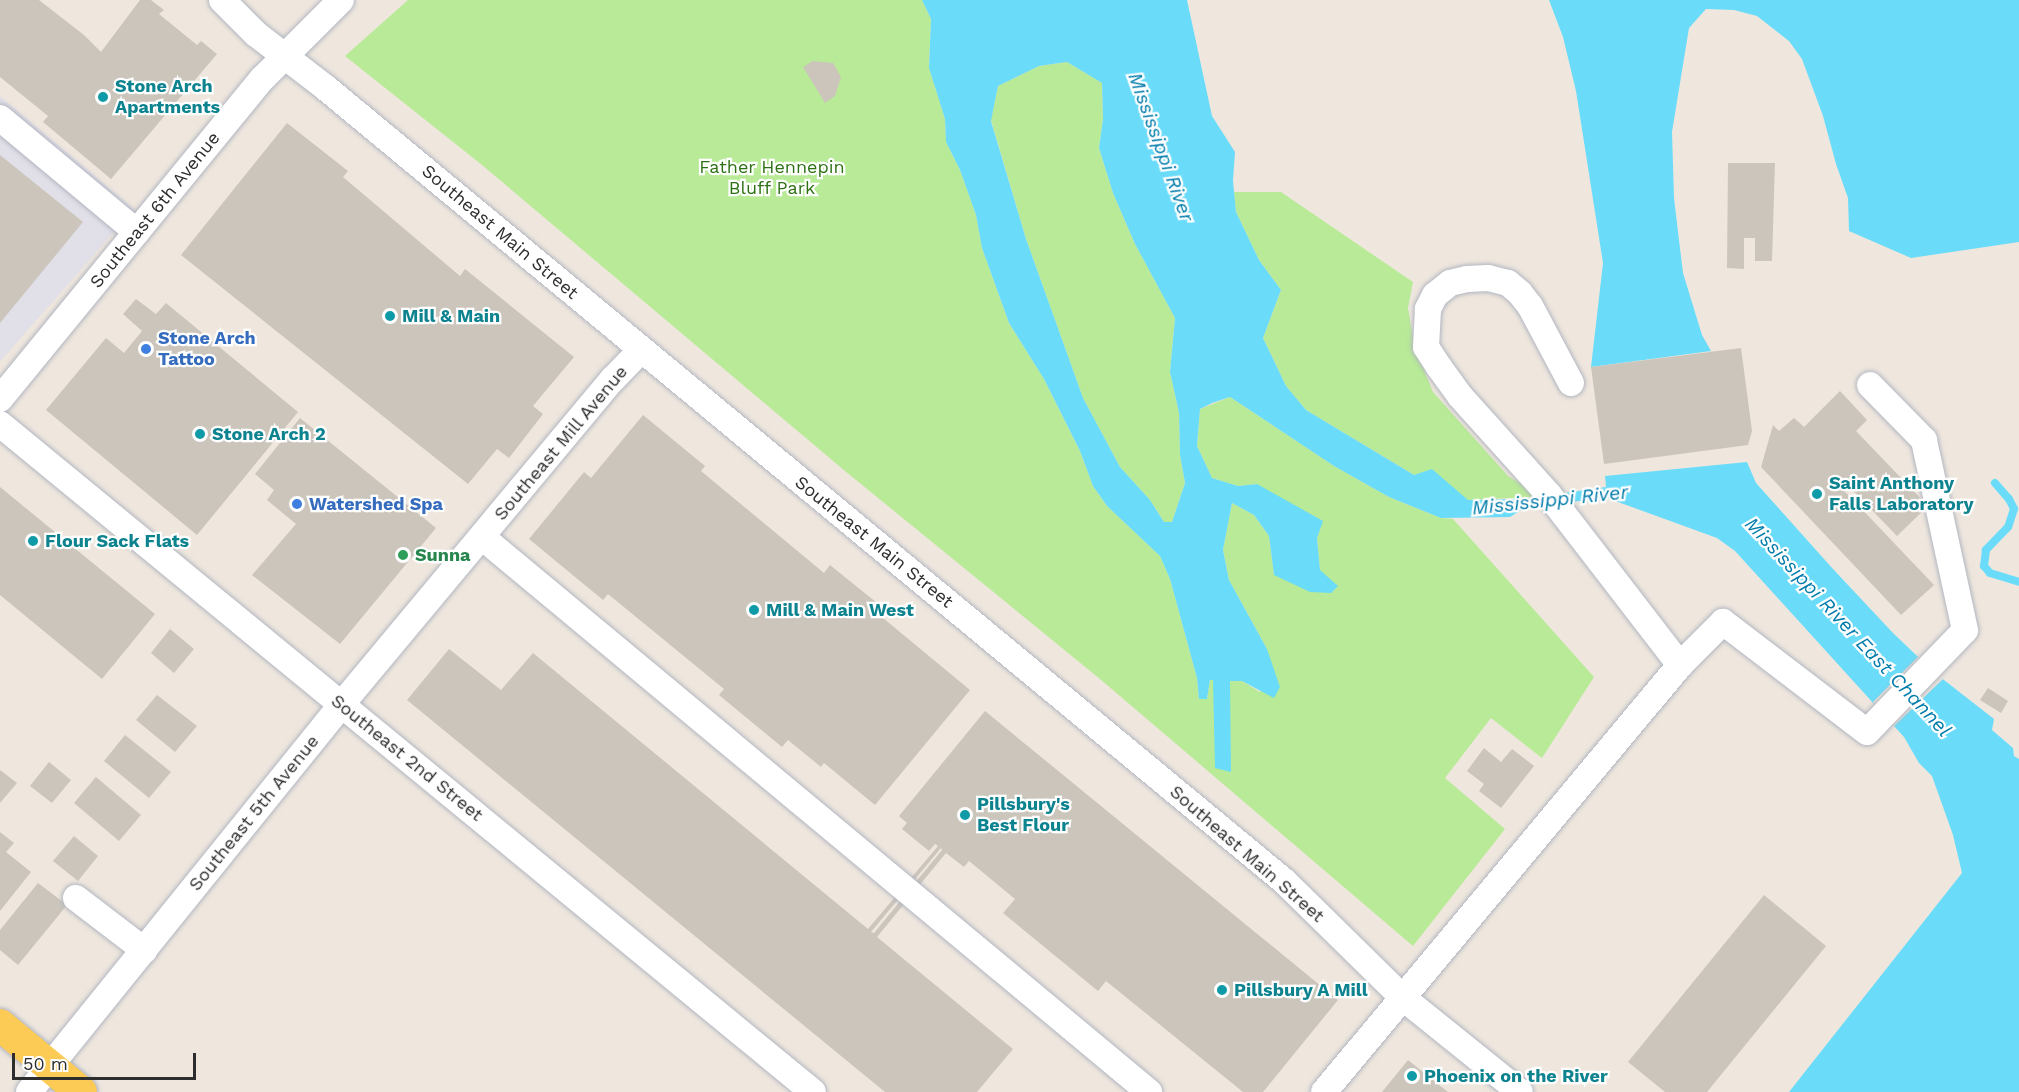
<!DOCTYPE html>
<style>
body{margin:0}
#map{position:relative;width:2019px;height:1092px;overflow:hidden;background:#efe7de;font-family:"Work Sans",sans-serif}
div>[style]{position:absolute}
.industrial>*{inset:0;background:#e1dfe7}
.green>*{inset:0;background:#b8ea97}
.water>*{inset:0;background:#6adcf9}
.pier>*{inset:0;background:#efe7de}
.stream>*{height:8px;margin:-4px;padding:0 4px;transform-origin:4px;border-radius:4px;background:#6adcf9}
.building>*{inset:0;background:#cbc5bc}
.roads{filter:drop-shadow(0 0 2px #b2b6c1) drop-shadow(0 0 2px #b2b6c1)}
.minor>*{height:26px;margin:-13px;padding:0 13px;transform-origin:13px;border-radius:13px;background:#fff}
.major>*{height:32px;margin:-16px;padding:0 16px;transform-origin:16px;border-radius:16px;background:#fccb56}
.dots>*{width:16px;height:16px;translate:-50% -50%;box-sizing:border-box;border:3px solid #fff;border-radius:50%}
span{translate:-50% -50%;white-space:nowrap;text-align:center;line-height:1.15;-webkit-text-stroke:4.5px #fff;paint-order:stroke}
.culture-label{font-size:18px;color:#0d838f;font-weight:700}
.left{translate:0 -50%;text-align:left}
.park-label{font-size:18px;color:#2e7115}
.street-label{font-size:18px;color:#2d2d2d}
.shop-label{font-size:18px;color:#366cbe;font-weight:700}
.leisure-label{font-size:18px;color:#27864d;font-weight:700}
.water-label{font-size:20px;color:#027cab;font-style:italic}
.scale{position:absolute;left:12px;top:1053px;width:184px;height:27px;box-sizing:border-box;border:3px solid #2d2d2d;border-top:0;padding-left:8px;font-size:18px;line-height:21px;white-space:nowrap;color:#2d2d2d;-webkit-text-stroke:4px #fff;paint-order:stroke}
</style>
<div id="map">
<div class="industrial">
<i style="clip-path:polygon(0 96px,134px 209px,0 362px)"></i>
</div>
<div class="green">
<i style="clip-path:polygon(408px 0,922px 0,931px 19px,929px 68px,945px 119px,946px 142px,960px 170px,976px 215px,982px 248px,1009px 323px,1044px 379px,1080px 451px,1093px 486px,1107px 506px,1160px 556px,1170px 579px,1197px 678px,1199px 699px,1207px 699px,1210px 680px,1242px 681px,1260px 692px,1267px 649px,1229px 580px,1223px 550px,1232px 503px,1254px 515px,1269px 536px,1274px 575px,1320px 571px,1317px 538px,1257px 484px,1238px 486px,1212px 478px,1197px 446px,1200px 409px,1230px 397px,1334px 466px,1389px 497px,1441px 518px,1453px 519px,1594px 677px,1542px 758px,1491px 718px,1445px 778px,1505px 829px,1413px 946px,1100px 679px,845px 471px,482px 165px,345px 56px)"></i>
<i style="clip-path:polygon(1067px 62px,1102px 83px,1103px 119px,1099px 148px,1113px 193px,1135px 244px,1175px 318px,1170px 372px,1179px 413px,1180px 455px,1185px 483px,1172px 522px,1164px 522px,1150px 500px,1120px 467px,1083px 398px,1026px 239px,991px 120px,998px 86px,1039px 66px)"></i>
<i style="clip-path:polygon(1234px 192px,1281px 192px,1413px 282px,1408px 308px,1415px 348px,1433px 392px,1508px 476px,1533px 491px,1538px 497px,1468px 500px,1414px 475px,1306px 410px,1286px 386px,1263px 338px,1281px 290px,1259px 260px,1236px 212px)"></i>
</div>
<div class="water">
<i style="clip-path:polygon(evenodd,922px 0,1187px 0,1212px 116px,1235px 152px,1233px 181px,1236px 212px,1259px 260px,1281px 290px,1263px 338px,1286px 386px,1306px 410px,1414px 475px,1432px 469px,1468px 500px,1522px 499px,1606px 487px,1605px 476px,1747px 462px,1756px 483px,1833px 569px,1893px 633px,1935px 673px,1994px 719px,1992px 730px,2013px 748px,2014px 756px,2019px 759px,2019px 1092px,1789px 1092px,1962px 873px,1953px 835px,1932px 776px,1919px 763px,1904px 737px,1735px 551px,1717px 538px,1607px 498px,1526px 507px,1510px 517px,1441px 518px,1389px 497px,1334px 466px,1230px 397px,1212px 403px,1200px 409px,1197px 446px,1212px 478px,1238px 486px,1257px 484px,1323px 521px,1317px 538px,1320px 570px,1338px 586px,1331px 593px,1310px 592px,1274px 575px,1269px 536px,1254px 515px,1232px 503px,1223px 550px,1229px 580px,1267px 649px,1280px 687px,1274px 698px,1242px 681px,1230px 681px,1231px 772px,1215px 768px,1213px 680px,1210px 680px,1207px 699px,1199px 699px,1197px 678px,1170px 579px,1160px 556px,1107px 506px,1093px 486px,1080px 451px,1044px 379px,1009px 323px,982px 248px,976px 215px,960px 170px,946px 142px,945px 119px,929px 68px,931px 19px,922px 0,1067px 62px,1102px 83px,1103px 119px,1099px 148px,1113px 193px,1135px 244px,1175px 318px,1170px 372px,1179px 413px,1180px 455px,1185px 483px,1172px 522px,1164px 522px,1150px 500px,1120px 467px,1083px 398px,1026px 239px,991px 121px,998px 86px,1039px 66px,1067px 62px)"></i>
<i style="clip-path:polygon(1549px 0,2019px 0,2019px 242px,1911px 258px,1849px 231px,1848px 198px,1836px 164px,1823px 116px,1802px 59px,1789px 41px,1757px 16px,1734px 10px,1706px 9px,1689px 28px,1672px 132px,1674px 198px,1683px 273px,1702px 335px,1711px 351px,1591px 367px,1603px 263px,1576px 91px,1563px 37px)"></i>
</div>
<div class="pier">
<i style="clip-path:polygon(1918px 657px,1943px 679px,1894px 726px,1873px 702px)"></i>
</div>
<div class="stream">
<i style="left:1995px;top:483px;width:21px;rotate:49deg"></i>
<i style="left:2009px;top:499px;width:11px;rotate:63deg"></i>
<i style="left:2014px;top:509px;width:19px;rotate:108deg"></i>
<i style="left:2008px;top:527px;width:32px;rotate:134deg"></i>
<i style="left:1986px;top:550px;width:16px;rotate:97deg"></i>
<i style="left:1984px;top:566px;width:9px;rotate:49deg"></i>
<i style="left:1990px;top:573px;width:30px;rotate:17deg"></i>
</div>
<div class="building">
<i style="clip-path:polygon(0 0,39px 0,84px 35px,101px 52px,140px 0,151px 0,164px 10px,159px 14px,197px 45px,201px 41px,217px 54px,111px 179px,43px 122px,48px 116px,0 77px)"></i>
<i style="clip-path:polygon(813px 61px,833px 63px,841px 77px,835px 96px,825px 103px,803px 67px)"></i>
<i style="clip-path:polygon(287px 123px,348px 171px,343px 177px,460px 276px,465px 269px,574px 357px,533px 406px,543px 414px,509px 458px,497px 449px,468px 484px,181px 255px)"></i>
<i style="clip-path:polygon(0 155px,83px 222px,0 323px)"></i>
<i style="clip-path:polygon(1728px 163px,1775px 163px,1772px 261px,1755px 261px,1755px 238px,1744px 238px,1744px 269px,1727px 268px)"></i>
<i style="clip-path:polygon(136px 299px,156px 314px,166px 303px,298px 412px,197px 535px,46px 410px,106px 338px,124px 353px,142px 331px,123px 314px)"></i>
<i style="clip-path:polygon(1741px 348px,1752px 431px,1748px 445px,1604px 464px,1591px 367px)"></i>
<i style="clip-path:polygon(1840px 391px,1867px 420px,1856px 431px,1928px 506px,1897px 536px,1840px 477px,1836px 482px,1934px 585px,1901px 615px,1761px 467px,1773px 425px,1779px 431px,1794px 418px,1804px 427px)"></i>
<i style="clip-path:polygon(643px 415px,705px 466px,701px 471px,824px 573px,830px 565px,882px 607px,877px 613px,970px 690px,875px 805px,824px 763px,821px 767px,788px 740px,782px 747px,719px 695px,724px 689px,608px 594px,603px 600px,529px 539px,584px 472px,591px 478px)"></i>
<i style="clip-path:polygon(300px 418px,436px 528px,340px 644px,252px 575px,296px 524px,267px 500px,274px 490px,255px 474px)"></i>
<i style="clip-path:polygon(0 487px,155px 614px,102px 679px,0 595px)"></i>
<i style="clip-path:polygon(170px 629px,194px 649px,174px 673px,151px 653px)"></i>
<i style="clip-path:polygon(evenodd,449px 649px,501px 690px,533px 653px,868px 929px,938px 846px,935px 844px,929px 851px,902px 829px,907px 823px,899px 816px,985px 711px,1338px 1000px,1263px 1092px,1243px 1092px,1106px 981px,1098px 991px,1003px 913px,1015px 899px,969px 861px,964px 867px,946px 853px,877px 937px,1013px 1049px,977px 1092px,885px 1092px,407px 700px,449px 649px,941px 848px,942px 850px,874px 933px,871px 932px,941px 848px)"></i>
<i style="clip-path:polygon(1988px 688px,2008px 701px,2001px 713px,1980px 700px)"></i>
<i style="clip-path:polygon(157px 695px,197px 726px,175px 752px,136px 720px)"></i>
<i style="clip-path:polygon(125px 735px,171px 772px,149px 798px,104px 761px)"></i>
<i style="clip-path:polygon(1484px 748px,1501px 762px,1512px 749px,1534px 766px,1501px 808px,1479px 791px,1484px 784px,1467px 771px)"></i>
<i style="clip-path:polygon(49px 762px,71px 780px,52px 803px,30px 786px)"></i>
<i style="clip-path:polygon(0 770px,17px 783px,0 803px)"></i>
<i style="clip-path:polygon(96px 777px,141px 815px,119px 841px,74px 803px)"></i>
<i style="clip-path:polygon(0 832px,14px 843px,6px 852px,31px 872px,0 911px)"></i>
<i style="clip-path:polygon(74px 836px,98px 856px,78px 881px,53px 861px)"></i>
<i style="clip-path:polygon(38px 883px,67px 905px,18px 965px,0 950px,0 930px)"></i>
<i style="clip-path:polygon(1764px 895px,1826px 946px,1707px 1092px,1665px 1092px,1628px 1062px)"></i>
<i style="clip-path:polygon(1408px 1060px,1448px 1092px,1382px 1092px)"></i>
</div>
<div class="roads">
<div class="minor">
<i style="left:222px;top:0;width:48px;rotate:45deg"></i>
<i style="left:256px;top:34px;width:88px;rotate:37.6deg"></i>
<i style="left:326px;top:88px;width:1245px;rotate:39.62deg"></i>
<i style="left:1285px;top:882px;width:164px;rotate:44.5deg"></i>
<i style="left:1402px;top:997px;width:151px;rotate:38.8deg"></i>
<i style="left:0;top:118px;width:178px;rotate:39.8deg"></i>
<i style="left:1571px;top:383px;width:87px;rotate:-118deg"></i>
<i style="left:1530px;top:306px;width:16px;rotate:-128deg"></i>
<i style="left:1520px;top:293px;width:16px;rotate:-140deg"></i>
<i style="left:1508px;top:283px;width:21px;rotate:-166deg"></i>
<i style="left:1488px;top:278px;width:21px;rotate:177deg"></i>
<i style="left:1467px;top:279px;width:17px;rotate:167deg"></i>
<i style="left:1450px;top:283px;width:19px;rotate:141deg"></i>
<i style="left:1435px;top:295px;width:16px;rotate:117deg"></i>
<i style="left:1428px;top:309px;width:38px;rotate:93deg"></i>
<i style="left:1426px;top:347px;width:24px;rotate:57deg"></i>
<i style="left:1439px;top:367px;width:36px;rotate:54deg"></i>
<i style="left:1460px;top:396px;width:133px;rotate:48deg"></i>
<i style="left:1549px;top:495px;width:215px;rotate:52.4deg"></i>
<i style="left:0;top:399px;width:415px;rotate:-50.7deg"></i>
<i style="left:263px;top:78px;width:110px;rotate:-45deg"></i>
<i style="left:0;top:424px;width:1052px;rotate:39.41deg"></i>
<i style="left:482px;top:537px;width:868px;rotate:39.76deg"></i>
<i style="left:76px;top:898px;width:86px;rotate:37.4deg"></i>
<i style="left:29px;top:1092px;width:497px;rotate:-51.1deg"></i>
<i style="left:341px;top:705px;width:425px;rotate:-50.2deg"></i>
<i style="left:613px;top:379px;width:40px;rotate:-46deg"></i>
<i style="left:1324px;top:1092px;width:556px;rotate:-50.18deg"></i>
<i style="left:1680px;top:665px;width:61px;rotate:-45deg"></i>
<i style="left:1723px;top:622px;width:181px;rotate:37.4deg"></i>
<i style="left:1867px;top:732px;width:141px;rotate:-46.1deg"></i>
<i style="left:1965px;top:630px;width:194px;rotate:-102.2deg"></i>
<i style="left:1924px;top:440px;width:77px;rotate:-134.5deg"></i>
</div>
<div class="major">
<i style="left:0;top:1025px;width:105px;rotate:39.6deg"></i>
</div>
</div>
<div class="dots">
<i style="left:103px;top:97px;background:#0f9aa8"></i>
<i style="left:390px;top:316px;background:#0f9aa8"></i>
<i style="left:146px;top:349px;background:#3f7fe0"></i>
<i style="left:200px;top:434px;background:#0f9aa8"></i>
<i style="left:1817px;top:494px;background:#0f9aa8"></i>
<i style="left:297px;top:504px;background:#3f7fe0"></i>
<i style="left:33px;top:541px;background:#0f9aa8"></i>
<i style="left:403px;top:555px;background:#2e9e5b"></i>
<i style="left:754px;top:610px;background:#0f9aa8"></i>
<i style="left:965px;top:815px;background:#0f9aa8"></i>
<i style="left:1222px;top:990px;background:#0f9aa8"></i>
<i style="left:1412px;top:1076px;background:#0f9aa8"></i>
</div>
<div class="culture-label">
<span class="left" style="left:115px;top:97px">Stone Arch<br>Apartments</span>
<span class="left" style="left:402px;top:316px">Mill &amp; Main</span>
<span class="left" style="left:212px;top:434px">Stone Arch 2</span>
<span class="left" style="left:1829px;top:494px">Saint Anthony<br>Falls Laboratory</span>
<span class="left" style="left:45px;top:541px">Flour Sack Flats</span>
<span class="left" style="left:766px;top:610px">Mill &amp; Main West</span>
<span class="left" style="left:977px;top:815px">Pillsbury's<br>Best Flour</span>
<span class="left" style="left:1234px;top:990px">Pillsbury A Mill</span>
<span class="left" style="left:1424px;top:1076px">Phoenix on the River</span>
</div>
<div class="park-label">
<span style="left:772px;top:178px">Father Hennepin<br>Bluff Park</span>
</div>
<div class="street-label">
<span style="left:155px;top:210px;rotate:-51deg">Southeast 6th Avenue</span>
<span style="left:500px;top:232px;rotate:40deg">Southeast Main Street</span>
<span style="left:561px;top:443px;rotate:-50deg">Southeast Mill Avenue</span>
<span style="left:874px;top:542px;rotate:39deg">Southeast Main Street</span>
<span style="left:407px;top:758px;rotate:39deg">Southeast 2nd Street</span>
<span style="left:254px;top:813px;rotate:-51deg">Southeast 5th Avenue</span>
<span style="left:1247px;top:854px;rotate:41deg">Southeast Main Street</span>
</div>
<div class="shop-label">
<span class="left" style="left:158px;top:349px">Stone Arch<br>Tattoo</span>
<span class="left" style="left:309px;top:504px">Watershed Spa</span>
</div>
<div class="leisure-label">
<span class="left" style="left:415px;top:555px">Sunna</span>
</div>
<div class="water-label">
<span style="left:1161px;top:147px;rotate:70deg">Mississippi River</span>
<span style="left:1550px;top:500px;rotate:-6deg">Mississippi River</span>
<span style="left:1848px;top:627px;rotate:47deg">Mississippi River East Channel</span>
</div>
<div class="scale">50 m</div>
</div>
